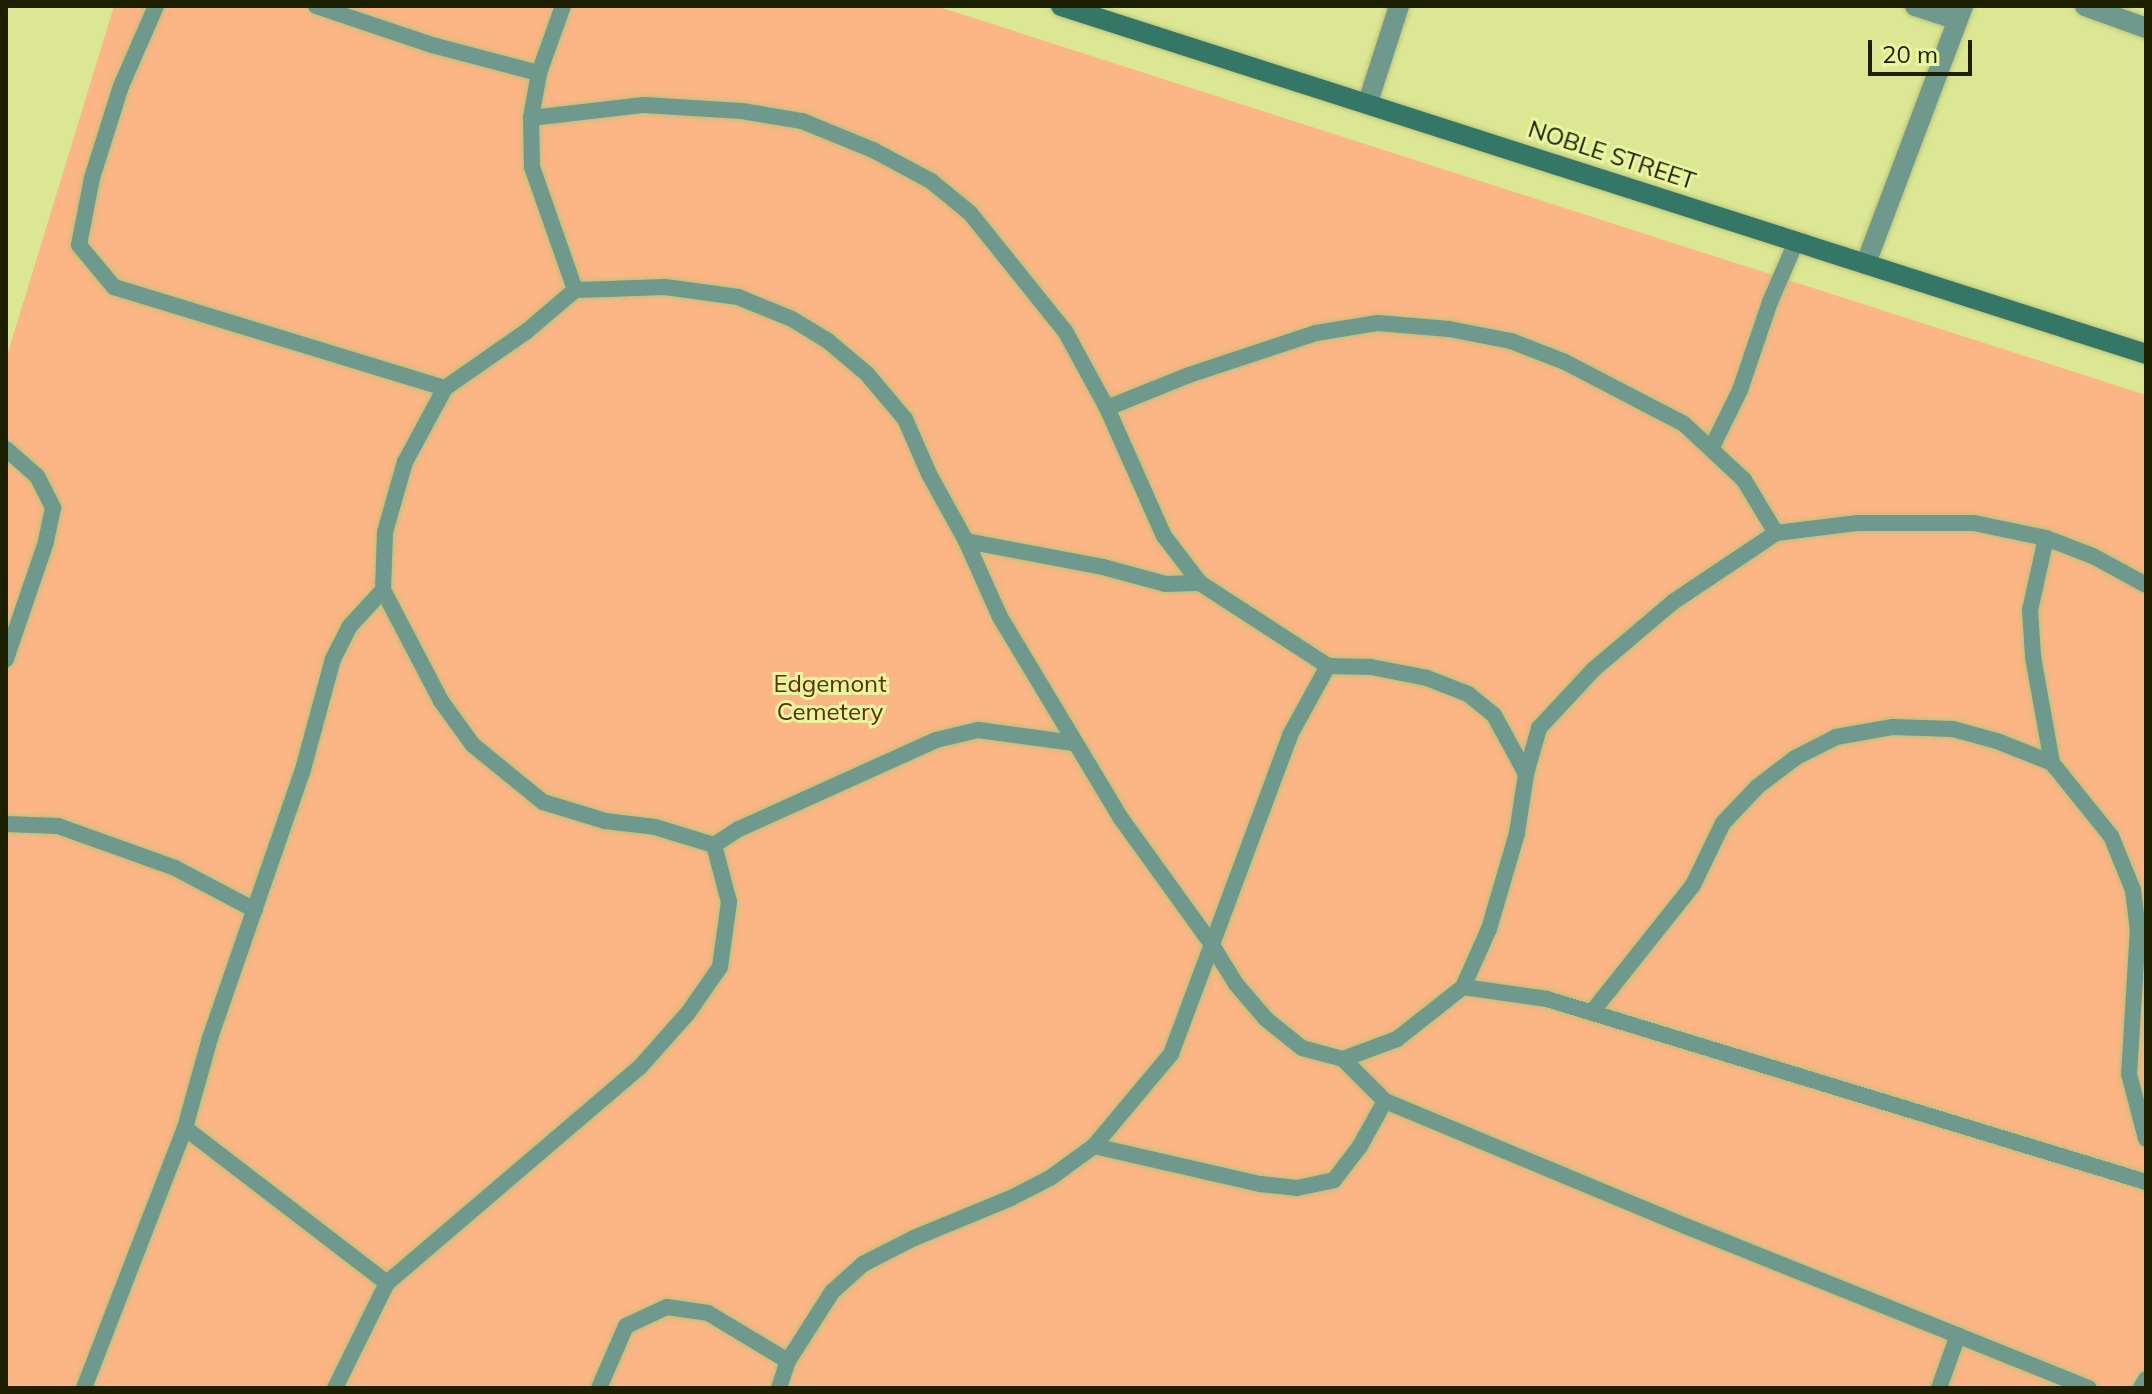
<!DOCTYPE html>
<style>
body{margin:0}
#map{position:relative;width:2152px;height:1394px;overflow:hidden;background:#dce793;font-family:Mulish,sans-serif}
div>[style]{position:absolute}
.green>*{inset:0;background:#fcb585}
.roads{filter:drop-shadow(0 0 2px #b9c379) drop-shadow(0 0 2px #b9c379)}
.lane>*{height:16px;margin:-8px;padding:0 8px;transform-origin:8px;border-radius:8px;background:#70998d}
.street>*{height:20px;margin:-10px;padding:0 10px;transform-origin:10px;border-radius:10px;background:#70998d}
.secondary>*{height:20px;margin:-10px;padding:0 10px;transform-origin:10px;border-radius:10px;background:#347767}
span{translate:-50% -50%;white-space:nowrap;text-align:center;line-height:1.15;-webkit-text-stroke:6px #e9f5a0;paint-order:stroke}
.street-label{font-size:24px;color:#1c2000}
.park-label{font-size:24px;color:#5f2e02}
.frame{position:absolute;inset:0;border:8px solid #1c2000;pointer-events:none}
.scale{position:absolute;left:1868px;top:40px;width:104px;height:36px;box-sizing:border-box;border:4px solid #1c2000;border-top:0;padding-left:10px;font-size:24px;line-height:28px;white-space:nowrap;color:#1c2000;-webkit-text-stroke:6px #e9f5a0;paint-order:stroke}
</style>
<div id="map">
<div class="green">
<i style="clip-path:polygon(114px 6px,936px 6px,2146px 395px,2146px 1388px,6px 1388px,6px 359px)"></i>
</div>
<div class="roads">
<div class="lane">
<i style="left:156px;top:6px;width:87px;rotate:113.6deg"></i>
<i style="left:121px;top:86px;width:96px;rotate:107.5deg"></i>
<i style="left:92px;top:178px;width:68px;rotate:101deg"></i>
<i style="left:79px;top:245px;width:55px;rotate:50.2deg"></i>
<i style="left:114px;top:287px;width:346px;rotate:17deg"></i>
<i style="left:445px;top:388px;width:100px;rotate:-34.8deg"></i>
<i style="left:527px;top:331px;width:63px;rotate:-40.5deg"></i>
<i style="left:575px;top:290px;width:90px;rotate:-1.9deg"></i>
<i style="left:665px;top:287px;width:74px;rotate:7.8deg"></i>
<i style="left:738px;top:297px;width:58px;rotate:22.2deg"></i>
<i style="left:792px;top:319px;width:42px;rotate:31.4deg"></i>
<i style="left:828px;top:341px;width:51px;rotate:40.2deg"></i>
<i style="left:867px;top:374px;width:59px;rotate:49.8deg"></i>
<i style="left:905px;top:419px;width:60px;rotate:66.4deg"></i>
<i style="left:929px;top:474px;width:77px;rotate:61.1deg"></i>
<i style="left:966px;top:541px;width:139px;rotate:10.7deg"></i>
<i style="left:1103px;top:567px;width:65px;rotate:15.1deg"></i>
<i style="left:1166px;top:584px;width:34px;rotate:-2deg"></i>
<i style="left:316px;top:6px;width:122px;rotate:18.6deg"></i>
<i style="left:432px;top:45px;width:111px;rotate:14.7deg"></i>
<i style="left:563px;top:6px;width:71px;rotate:109.7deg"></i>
<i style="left:539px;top:73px;width:46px;rotate:100.1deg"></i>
<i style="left:531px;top:118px;width:49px;rotate:88.8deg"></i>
<i style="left:532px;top:167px;width:130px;rotate:70.7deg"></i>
<i style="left:531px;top:118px;width:114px;rotate:-6.6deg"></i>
<i style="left:644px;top:105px;width:98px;rotate:3.5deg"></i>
<i style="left:742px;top:111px;width:61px;rotate:9.5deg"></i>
<i style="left:802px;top:121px;width:77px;rotate:22.2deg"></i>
<i style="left:873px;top:150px;width:66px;rotate:28.1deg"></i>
<i style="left:931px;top:181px;width:50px;rotate:39.4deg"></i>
<i style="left:970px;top:213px;width:151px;rotate:51.2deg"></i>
<i style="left:1065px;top:331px;width:88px;rotate:61.4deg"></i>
<i style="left:1107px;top:408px;width:140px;rotate:66deg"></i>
<i style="left:1164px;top:536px;width:59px;rotate:52.5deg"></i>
<i style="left:1200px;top:583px;width:153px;rotate:33deg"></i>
<i style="left:1328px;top:666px;width:43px;rotate:1.3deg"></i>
<i style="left:1371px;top:667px;width:57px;rotate:11.1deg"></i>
<i style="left:1427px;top:678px;width:44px;rotate:21.3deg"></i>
<i style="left:1468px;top:694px;width:33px;rotate:39deg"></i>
<i style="left:1494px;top:715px;width:67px;rotate:61.5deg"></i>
<i style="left:1107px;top:408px;width:88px;rotate:-21.9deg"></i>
<i style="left:1189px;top:375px;width:134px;rotate:-18.3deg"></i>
<i style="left:1316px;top:333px;width:63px;rotate:-9.2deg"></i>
<i style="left:1378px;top:323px;width:71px;rotate:4.8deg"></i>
<i style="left:1449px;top:329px;width:63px;rotate:11deg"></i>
<i style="left:1511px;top:341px;width:58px;rotate:21.3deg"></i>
<i style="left:1565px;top:362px;width:134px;rotate:27.5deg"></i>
<i style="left:1684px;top:424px;width:82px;rotate:43deg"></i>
<i style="left:1744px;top:480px;width:62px;rotate:58.9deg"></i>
<i style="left:1712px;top:447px;width:64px;rotate:-63.8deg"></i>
<i style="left:1740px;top:390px;width:93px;rotate:-71.2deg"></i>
<i style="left:1770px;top:302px;width:65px;rotate:-66.6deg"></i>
<i style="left:6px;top:449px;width:41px;rotate:41.1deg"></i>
<i style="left:37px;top:476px;width:36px;rotate:63deg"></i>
<i style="left:53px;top:508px;width:35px;rotate:102deg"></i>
<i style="left:46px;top:542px;width:124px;rotate:108.9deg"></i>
<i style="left:2046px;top:538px;width:74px;rotate:102.5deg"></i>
<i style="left:2030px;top:610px;width:47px;rotate:86.3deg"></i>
<i style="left:2033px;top:657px;width:108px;rotate:79.8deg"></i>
<i style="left:2052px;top:763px;width:94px;rotate:51.1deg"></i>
<i style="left:2111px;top:836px;width:58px;rotate:67.8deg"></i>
<i style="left:2133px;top:890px;width:38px;rotate:83deg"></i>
<i style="left:2138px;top:928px;width:146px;rotate:93.5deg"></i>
<i style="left:2129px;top:1074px;width:67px;rotate:75.3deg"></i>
<i style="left:966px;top:541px;width:83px;rotate:65.9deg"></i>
<i style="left:1000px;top:617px;width:233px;rotate:59deg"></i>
<i style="left:1120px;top:817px;width:154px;rotate:54.2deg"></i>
<i style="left:1210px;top:942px;width:49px;rotate:58.2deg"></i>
<i style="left:1236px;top:984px;width:46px;rotate:49.4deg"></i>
<i style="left:1266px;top:1019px;width:46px;rotate:38.9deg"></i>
<i style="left:1302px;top:1048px;width:42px;rotate:15deg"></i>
<i style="left:1343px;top:1059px;width:58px;rotate:-20.3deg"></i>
<i style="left:1397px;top:1039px;width:84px;rotate:-38.2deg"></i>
<i style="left:1463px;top:987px;width:85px;rotate:8.1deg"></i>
<i style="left:1547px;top:999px;width:626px;rotate:16.99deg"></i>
<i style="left:383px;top:590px;width:125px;rotate:62.4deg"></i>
<i style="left:441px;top:701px;width:54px;rotate:54deg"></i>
<i style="left:473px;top:745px;width:90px;rotate:39.2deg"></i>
<i style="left:543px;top:802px;width:65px;rotate:17deg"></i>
<i style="left:605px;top:821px;width:50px;rotate:6.8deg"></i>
<i style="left:655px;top:827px;width:62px;rotate:17deg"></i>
<i style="left:714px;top:845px;width:30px;rotate:-33deg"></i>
<i style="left:739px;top:829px;width:216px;rotate:-24.3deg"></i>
<i style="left:936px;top:740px;width:43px;rotate:-13.4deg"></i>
<i style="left:978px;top:730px;width:97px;rotate:7.7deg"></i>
<i style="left:6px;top:824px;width:52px;rotate:2.2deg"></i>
<i style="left:58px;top:826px;width:124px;rotate:19.7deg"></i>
<i style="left:175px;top:868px;width:90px;rotate:27.7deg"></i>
<i style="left:1463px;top:987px;width:64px;rotate:-65.9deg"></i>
<i style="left:1489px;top:929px;width:100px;rotate:-73.7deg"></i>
<i style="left:1517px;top:833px;width:60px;rotate:-81.3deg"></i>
<i style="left:1526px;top:774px;width:48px;rotate:-74.2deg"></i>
<i style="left:1539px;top:728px;width:81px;rotate:-47deg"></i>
<i style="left:1594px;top:669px;width:104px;rotate:-40.3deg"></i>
<i style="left:1673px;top:602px;width:124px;rotate:-33.8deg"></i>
<i style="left:1776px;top:533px;width:83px;rotate:-7deg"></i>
<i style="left:1858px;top:523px;width:116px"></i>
<i style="left:1974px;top:523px;width:74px;rotate:11.8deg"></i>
<i style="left:2046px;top:538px;width:50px;rotate:21deg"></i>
<i style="left:2093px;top:556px;width:60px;rotate:28.7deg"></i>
<i style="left:1592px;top:1012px;width:162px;rotate:-51.5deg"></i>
<i style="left:1693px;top:885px;width:69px;rotate:-64.2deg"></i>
<i style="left:1723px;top:823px;width:50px;rotate:-46.6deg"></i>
<i style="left:1757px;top:787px;width:48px;rotate:-37.3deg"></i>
<i style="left:1795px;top:758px;width:46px;rotate:-27.1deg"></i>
<i style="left:1836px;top:737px;width:58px;rotate:-10deg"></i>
<i style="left:1893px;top:727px;width:60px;rotate:1.9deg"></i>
<i style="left:1953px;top:729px;width:46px;rotate:15.3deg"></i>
<i style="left:1997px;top:741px;width:59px;rotate:21.8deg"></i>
<i style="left:1343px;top:1059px;width:59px;rotate:45deg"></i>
<i style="left:1385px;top:1101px;width:328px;rotate:22.6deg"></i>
<i style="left:1688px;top:1227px;width:432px;rotate:21.9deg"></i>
<i style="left:185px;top:1128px;width:255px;rotate:37.5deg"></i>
<i style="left:1094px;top:1146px;width:170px;rotate:12.9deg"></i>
<i style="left:1260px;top:1184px;width:37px;rotate:6deg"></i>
<i style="left:1297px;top:1188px;width:38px;rotate:-12deg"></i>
<i style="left:1334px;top:1180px;width:43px;rotate:-52.6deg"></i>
<i style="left:1360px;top:1146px;width:51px;rotate:-60.9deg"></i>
<i style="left:84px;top:1388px;width:279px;rotate:-68.8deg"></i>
<i style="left:185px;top:1128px;width:93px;rotate:-74.5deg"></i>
<i style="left:210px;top:1038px;width:281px;rotate:-70.9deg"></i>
<i style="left:302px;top:773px;width:118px;rotate:-74.8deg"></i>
<i style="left:333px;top:659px;width:36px;rotate:-63deg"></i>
<i style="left:349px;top:627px;width:50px;rotate:-47.4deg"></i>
<i style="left:383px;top:590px;width:58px;rotate:-88deg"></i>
<i style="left:385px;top:532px;width:73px;rotate:-74.1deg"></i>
<i style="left:405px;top:462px;width:84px;rotate:-61.6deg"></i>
<i style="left:335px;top:1388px;width:117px;rotate:-63.7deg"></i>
<i style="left:387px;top:1283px;width:333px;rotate:-40.5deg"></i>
<i style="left:640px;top:1067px;width:72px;rotate:-48.4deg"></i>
<i style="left:688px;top:1013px;width:56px;rotate:-55.2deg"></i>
<i style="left:720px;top:967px;width:66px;rotate:-82.1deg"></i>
<i style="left:729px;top:902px;width:59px;rotate:-104.7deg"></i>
<i style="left:599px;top:1388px;width:68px;rotate:-66.5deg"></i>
<i style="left:626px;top:1326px;width:45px;rotate:-24.9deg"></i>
<i style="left:667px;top:1307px;width:41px;rotate:8.3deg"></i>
<i style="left:708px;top:1313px;width:93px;rotate:31deg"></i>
<i style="left:779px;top:1388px;width:28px;rotate:-72deg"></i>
<i style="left:788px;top:1361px;width:82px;rotate:-57.5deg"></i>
<i style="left:832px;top:1292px;width:42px;rotate:-42.1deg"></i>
<i style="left:863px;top:1264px;width:57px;rotate:-27deg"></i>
<i style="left:914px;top:1238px;width:105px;rotate:-22.4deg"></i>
<i style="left:1011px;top:1198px;width:44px;rotate:-27.1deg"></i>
<i style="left:1050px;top:1178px;width:54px;rotate:-36deg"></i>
<i style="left:1094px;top:1146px;width:120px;rotate:-50.1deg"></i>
<i style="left:1171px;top:1054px;width:340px;rotate:-69.5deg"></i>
<i style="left:1290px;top:735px;width:79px;rotate:-61.2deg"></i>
<i style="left:1939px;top:1388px;width:56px;rotate:-70.3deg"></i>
<i style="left:2141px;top:1388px;width:10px;rotate:-61deg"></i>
</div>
<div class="street">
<i style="left:1915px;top:6px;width:42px;rotate:18deg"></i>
<i style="left:2085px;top:6px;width:65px;rotate:19.8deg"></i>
<i style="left:1368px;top:102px;width:101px;rotate:-72.1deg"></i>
<i style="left:1866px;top:263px;width:275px;rotate:-69.3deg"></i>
</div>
<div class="secondary">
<i style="left:1061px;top:6px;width:1139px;rotate:17.78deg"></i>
</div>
</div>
<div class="street-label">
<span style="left:1612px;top:155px;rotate:18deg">NOBLE STREET</span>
</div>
<div class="park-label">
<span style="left:830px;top:698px">Edgemont<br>Cemetery</span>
</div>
<div class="frame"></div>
<div class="scale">20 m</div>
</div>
